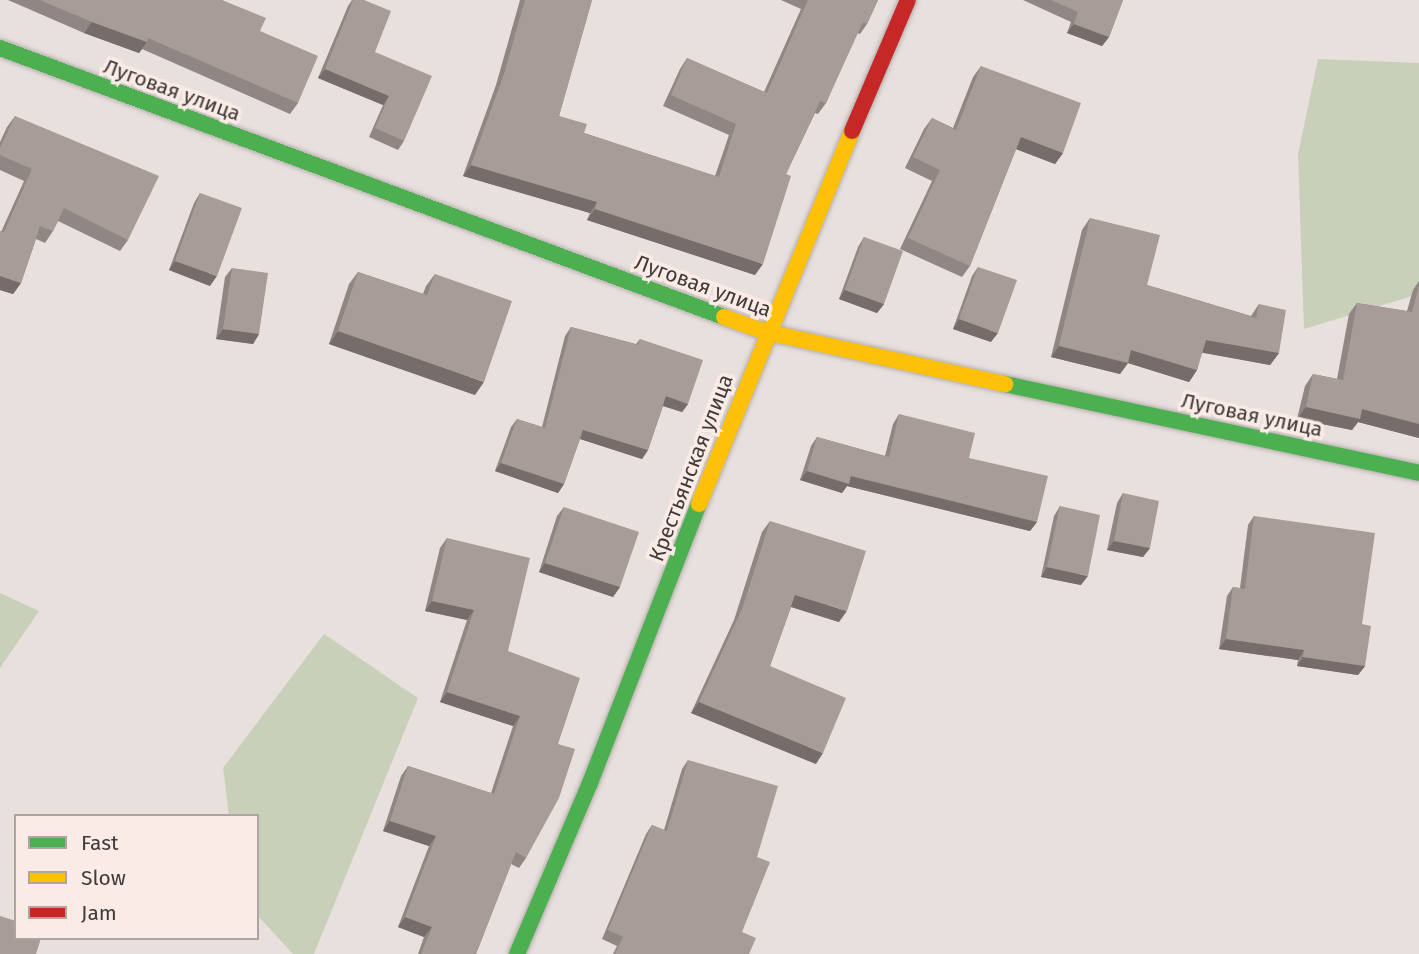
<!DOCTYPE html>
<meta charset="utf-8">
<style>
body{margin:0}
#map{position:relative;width:1419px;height:954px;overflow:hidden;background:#e8e0dd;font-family:"Fira Sans",sans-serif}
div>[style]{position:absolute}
.green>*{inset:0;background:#c9d0b9}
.roads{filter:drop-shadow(0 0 2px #b4aeac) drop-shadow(0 0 2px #b4aeac)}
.fast>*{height:16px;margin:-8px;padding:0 8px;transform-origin:8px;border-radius:8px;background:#4caf50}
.slow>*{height:16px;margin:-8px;padding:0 8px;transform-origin:8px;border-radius:8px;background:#ffc107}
.jam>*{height:16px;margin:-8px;padding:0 8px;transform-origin:8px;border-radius:8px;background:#c62828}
.wall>*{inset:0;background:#908683}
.shaded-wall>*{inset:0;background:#766d6a}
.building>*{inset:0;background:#a89c98}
span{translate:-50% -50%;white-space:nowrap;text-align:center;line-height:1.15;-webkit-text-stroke:7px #faebe6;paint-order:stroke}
.street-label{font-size:21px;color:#403a38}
.legend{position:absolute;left:14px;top:814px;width:245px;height:126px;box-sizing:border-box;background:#faebe6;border:2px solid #b0a4a0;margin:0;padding:9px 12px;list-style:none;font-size:21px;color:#403a38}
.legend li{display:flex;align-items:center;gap:14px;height:35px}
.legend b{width:35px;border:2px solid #b0a4a0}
</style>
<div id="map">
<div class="green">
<i style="clip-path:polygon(1318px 59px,1419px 63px,1419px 294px,1304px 329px,1298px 154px)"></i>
<i style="clip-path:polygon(0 593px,39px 611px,0 668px)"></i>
<i style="clip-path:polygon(324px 634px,418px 698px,314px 954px,293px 954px,257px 915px,257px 816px,229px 816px,223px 768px)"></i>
</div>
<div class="roads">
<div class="fast">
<i style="left:0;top:48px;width:772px;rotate:20.38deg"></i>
<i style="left:1005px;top:384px;width:423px;rotate:12.1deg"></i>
<i style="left:517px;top:954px;width:186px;rotate:-66.9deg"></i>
<i style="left:590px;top:783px;width:300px;rotate:-68.7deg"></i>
</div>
<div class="slow">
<i style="left:724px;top:317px;width:45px;rotate:19.7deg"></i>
<i style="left:766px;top:332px;width:245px;rotate:12.3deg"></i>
<i style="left:699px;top:504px;width:403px;rotate:-67.7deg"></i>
</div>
<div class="jam">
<i style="left:852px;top:131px;width:142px;rotate:-66.9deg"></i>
</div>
</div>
<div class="wall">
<i style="clip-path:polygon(8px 0,222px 0,260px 31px,298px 103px,290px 114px,142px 49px,139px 53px,84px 33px)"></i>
<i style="clip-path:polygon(352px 0,364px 0,375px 52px,404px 141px,398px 150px,369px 137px,383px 105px,318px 78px,348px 6px)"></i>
<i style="clip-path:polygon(520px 0,592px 0,559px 116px,584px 133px,715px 176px,729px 135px,663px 106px,680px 69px,687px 58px,764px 92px,801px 9px,781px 0,878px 0,867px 24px,860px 34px,857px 33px,826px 103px,818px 114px,815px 113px,786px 174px,755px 275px,587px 220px,590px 213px,463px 176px,496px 85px)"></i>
<i style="clip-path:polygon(1023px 0,1123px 0,1109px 37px,1102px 46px,1067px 33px,1071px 22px)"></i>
<i style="clip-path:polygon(981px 66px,1063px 153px,1055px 164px,1016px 149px,970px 266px,962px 277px,900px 249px,932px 181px,905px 168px,924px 129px,932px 118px,953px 128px,973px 77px)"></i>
<i style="clip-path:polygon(15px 116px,128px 240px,120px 251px,58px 221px,53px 231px,45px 243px,36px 239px,21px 283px,13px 294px,0 290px,0 231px,1px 232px,24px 181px,0 170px,0 142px,7px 127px)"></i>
<i style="clip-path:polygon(200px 193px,210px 286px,169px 270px,194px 203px)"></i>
<i style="clip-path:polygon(1090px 218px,1147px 285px,1251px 316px,1259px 304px,1279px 353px,1270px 365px,1202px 352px,1197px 370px,1189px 382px,1128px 363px,1120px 374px,1051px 357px,1082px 230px)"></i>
<i style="clip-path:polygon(864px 237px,884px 304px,877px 313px,839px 299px,858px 247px)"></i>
<i style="clip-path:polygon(978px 267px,991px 342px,953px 329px,972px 276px)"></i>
<i style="clip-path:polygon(232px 268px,259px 334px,253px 344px,216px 339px,225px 277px)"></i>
<i style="clip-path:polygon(358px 272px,423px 294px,426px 286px,435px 274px,475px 395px,329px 344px,349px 284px)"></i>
<i style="clip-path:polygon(1419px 281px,1419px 438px,1358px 422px,1352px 430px,1297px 419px,1305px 386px,1313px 374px,1337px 379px,1349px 314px,1357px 303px,1407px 311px,1413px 290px)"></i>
<i style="clip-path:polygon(571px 327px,636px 344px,640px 339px,688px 404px,682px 412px,663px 406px,648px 450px,642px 459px,580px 439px,564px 484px,558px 493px,495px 471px,511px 427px,517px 419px,542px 427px,565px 336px)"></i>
<i style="clip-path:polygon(899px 414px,969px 458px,1037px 522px,1030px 531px,847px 486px,842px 493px,800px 480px,811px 446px,817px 437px,885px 456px,893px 424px)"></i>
<i style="clip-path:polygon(1123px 493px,1150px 548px,1143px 557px,1107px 550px,1117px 503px)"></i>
<i style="clip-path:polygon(1060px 506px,1081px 585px,1041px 577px,1054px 516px)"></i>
<i style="clip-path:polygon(564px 507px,620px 587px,613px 597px,539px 572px,557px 516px)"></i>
<i style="clip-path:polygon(1254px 516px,1362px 624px,1365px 666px,1358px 675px,1297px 666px,1298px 660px,1219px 649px,1227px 596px,1233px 587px,1240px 588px,1248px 525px)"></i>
<i style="clip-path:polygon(770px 521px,839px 622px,791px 607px,770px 666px,816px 764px,691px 713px,734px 620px,762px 532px)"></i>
<i style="clip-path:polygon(447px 538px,558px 744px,526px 858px,519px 868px,511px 864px,476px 954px,418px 954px,424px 937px,398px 927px,429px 846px,383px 831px,401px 776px,408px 766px,491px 793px,513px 726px,440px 702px,467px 620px,425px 611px,440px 548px)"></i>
<i style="clip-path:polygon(688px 760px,757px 857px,742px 932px,749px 954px,613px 954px,617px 946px,602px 939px,646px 834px,652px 825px,664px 830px,682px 769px)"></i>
</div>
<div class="shaded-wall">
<i style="clip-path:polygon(92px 22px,147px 42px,139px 53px,84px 33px)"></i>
<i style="clip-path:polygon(1074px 24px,1109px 37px,1102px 46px,1067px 33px)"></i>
<i style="clip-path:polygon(325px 69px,389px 96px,383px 105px,318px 78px)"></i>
<i style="clip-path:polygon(1021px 137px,1063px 153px,1055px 164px,1013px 148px)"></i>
<i style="clip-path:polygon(471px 165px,597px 202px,590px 213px,463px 176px)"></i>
<i style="clip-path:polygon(595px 209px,763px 264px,755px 275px,587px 220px)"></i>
<i style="clip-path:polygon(175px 261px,217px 276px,210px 286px,169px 270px)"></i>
<i style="clip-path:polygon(0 276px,21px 283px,13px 294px,0 290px)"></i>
<i style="clip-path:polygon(845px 290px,884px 304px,877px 313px,839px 299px)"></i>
<i style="clip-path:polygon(959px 319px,998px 333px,991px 342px,953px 329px)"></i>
<i style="clip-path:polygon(223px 329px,259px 334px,253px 344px,216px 339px)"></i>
<i style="clip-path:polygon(338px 331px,484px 382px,475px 395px,329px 344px)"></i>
<i style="clip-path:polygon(1206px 340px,1279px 353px,1270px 365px,1198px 352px)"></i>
<i style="clip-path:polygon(1059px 346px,1131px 350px,1197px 370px,1189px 382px,1128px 363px,1120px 374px,1051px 357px)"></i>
<i style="clip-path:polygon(666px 396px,688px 404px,682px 412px,660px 405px)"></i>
<i style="clip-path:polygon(1306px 407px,1362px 409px,1419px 424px,1419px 438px,1358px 422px,1352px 430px,1297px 419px)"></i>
<i style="clip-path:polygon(583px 430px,648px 450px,642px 459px,577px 438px)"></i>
<i style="clip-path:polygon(501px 463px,564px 484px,558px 493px,495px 471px)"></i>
<i style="clip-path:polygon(807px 471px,851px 476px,1037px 522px,1030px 531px,847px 486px,842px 493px,800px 480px)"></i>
<i style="clip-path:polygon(1114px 541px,1150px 548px,1143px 557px,1107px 550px)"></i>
<i style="clip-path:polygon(545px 563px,620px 587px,613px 597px,539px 572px)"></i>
<i style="clip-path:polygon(1047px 567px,1088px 576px,1081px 585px,1041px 577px)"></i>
<i style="clip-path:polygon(795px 595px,847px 611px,839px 622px,788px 606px)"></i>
<i style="clip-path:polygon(432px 601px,474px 610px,467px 620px,425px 611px)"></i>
<i style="clip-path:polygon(1226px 639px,1304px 650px,1298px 660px,1219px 649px)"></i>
<i style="clip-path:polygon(1303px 657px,1365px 666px,1358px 675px,1297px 666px)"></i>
<i style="clip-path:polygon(447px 692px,520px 716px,513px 726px,440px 702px)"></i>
<i style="clip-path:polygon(699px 702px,823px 753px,816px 764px,691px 713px)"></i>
<i style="clip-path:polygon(390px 821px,436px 836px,429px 846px,383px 831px)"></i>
<i style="clip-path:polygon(405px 917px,432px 927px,424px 937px,398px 927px)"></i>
</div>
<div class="building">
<i style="clip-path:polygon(40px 0,222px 0,266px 18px,260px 31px,318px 56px,298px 103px,148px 38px,147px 42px,92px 22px)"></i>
<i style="clip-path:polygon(353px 0,364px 0,391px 11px,375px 52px,432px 76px,404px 141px,375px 128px,389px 96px,325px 69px)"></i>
<i style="clip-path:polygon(525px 0,592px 0,559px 116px,587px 124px,584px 133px,719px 177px,736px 124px,671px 95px,687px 58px,767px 93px,808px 0,878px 0,867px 24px,863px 22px,826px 103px,820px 101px,786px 174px,791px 176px,763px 264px,595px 209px,597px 202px,471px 165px,504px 74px)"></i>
<i style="clip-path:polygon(1051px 0,1123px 0,1109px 37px,1074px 24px,1078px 12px)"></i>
<i style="clip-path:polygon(981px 66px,1081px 103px,1063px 153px,1021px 137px,970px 266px,908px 238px,940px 170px,913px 157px,932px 118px,956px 130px)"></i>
<i style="clip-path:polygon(15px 116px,159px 176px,128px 240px,64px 208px,53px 231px,40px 226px,21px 283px,0 276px,0 231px,4px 232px,32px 169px,0 155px,0 148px)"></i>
<i style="clip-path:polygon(200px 193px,242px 208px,217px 276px,175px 261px)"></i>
<i style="clip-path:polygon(1090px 218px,1160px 235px,1147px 285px,1256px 318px,1259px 304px,1286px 310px,1279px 353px,1206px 340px,1197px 370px,1131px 350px,1128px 363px,1059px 346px)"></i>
<i style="clip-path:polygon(864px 237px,903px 251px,884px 304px,845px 290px)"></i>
<i style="clip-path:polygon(978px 267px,1017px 280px,998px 333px,959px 319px)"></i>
<i style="clip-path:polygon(232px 268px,268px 273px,259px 334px,223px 329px)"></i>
<i style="clip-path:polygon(358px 272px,427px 295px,435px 274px,512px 301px,484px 382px,338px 331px)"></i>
<i style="clip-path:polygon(1419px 285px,1419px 424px,1362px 409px,1360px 419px,1306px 407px,1313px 374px,1343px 380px,1357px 303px,1412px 312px)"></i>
<i style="clip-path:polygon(571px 327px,638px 345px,640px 339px,703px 360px,688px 404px,666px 396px,648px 450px,583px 430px,564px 484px,501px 463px,517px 419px,545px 428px)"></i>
<i style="clip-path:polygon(899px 414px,975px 433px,969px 458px,1048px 476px,1037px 522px,851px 476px,849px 484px,807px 471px,817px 437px,889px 457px)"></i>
<i style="clip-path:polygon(1123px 493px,1159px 501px,1150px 548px,1114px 541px)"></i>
<i style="clip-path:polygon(1060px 506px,1100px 515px,1088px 576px,1047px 567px)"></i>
<i style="clip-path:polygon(564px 507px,639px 532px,620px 587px,545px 563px)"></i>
<i style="clip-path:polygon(1254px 516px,1375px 533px,1362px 624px,1371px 626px,1365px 666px,1303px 657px,1304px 650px,1226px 639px,1233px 587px,1245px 589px)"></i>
<i style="clip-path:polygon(770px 521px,866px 551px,847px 611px,795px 595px,770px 666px,846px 698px,823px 753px,699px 702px,742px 609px)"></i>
<i style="clip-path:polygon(447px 538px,530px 558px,508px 651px,580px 678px,558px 744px,575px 749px,559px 798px,526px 858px,516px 852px,476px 954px,421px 954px,432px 927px,405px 917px,436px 836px,390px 821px,408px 766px,494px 794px,520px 716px,447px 692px,474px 610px,432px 601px)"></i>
<i style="clip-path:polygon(688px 760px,778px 786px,757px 857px,770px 862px,742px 932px,756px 938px,749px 954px,615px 954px,623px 937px,608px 930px,652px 825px,667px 831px)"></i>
<i style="clip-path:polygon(0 916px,16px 921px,16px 938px,41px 938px,36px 954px,0 954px)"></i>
</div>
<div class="street-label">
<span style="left:172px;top:90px;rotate:20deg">Луговая улица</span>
<span style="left:703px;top:286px;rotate:20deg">Луговая улица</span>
<span style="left:1252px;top:415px;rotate:12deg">Луговая улица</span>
<span style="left:691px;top:468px;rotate:-69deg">Крестьянская улица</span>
</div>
<ul class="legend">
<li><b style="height:9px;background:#4caf50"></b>Fast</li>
<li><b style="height:9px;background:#ffc107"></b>Slow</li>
<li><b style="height:9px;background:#c62828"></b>Jam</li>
</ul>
</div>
